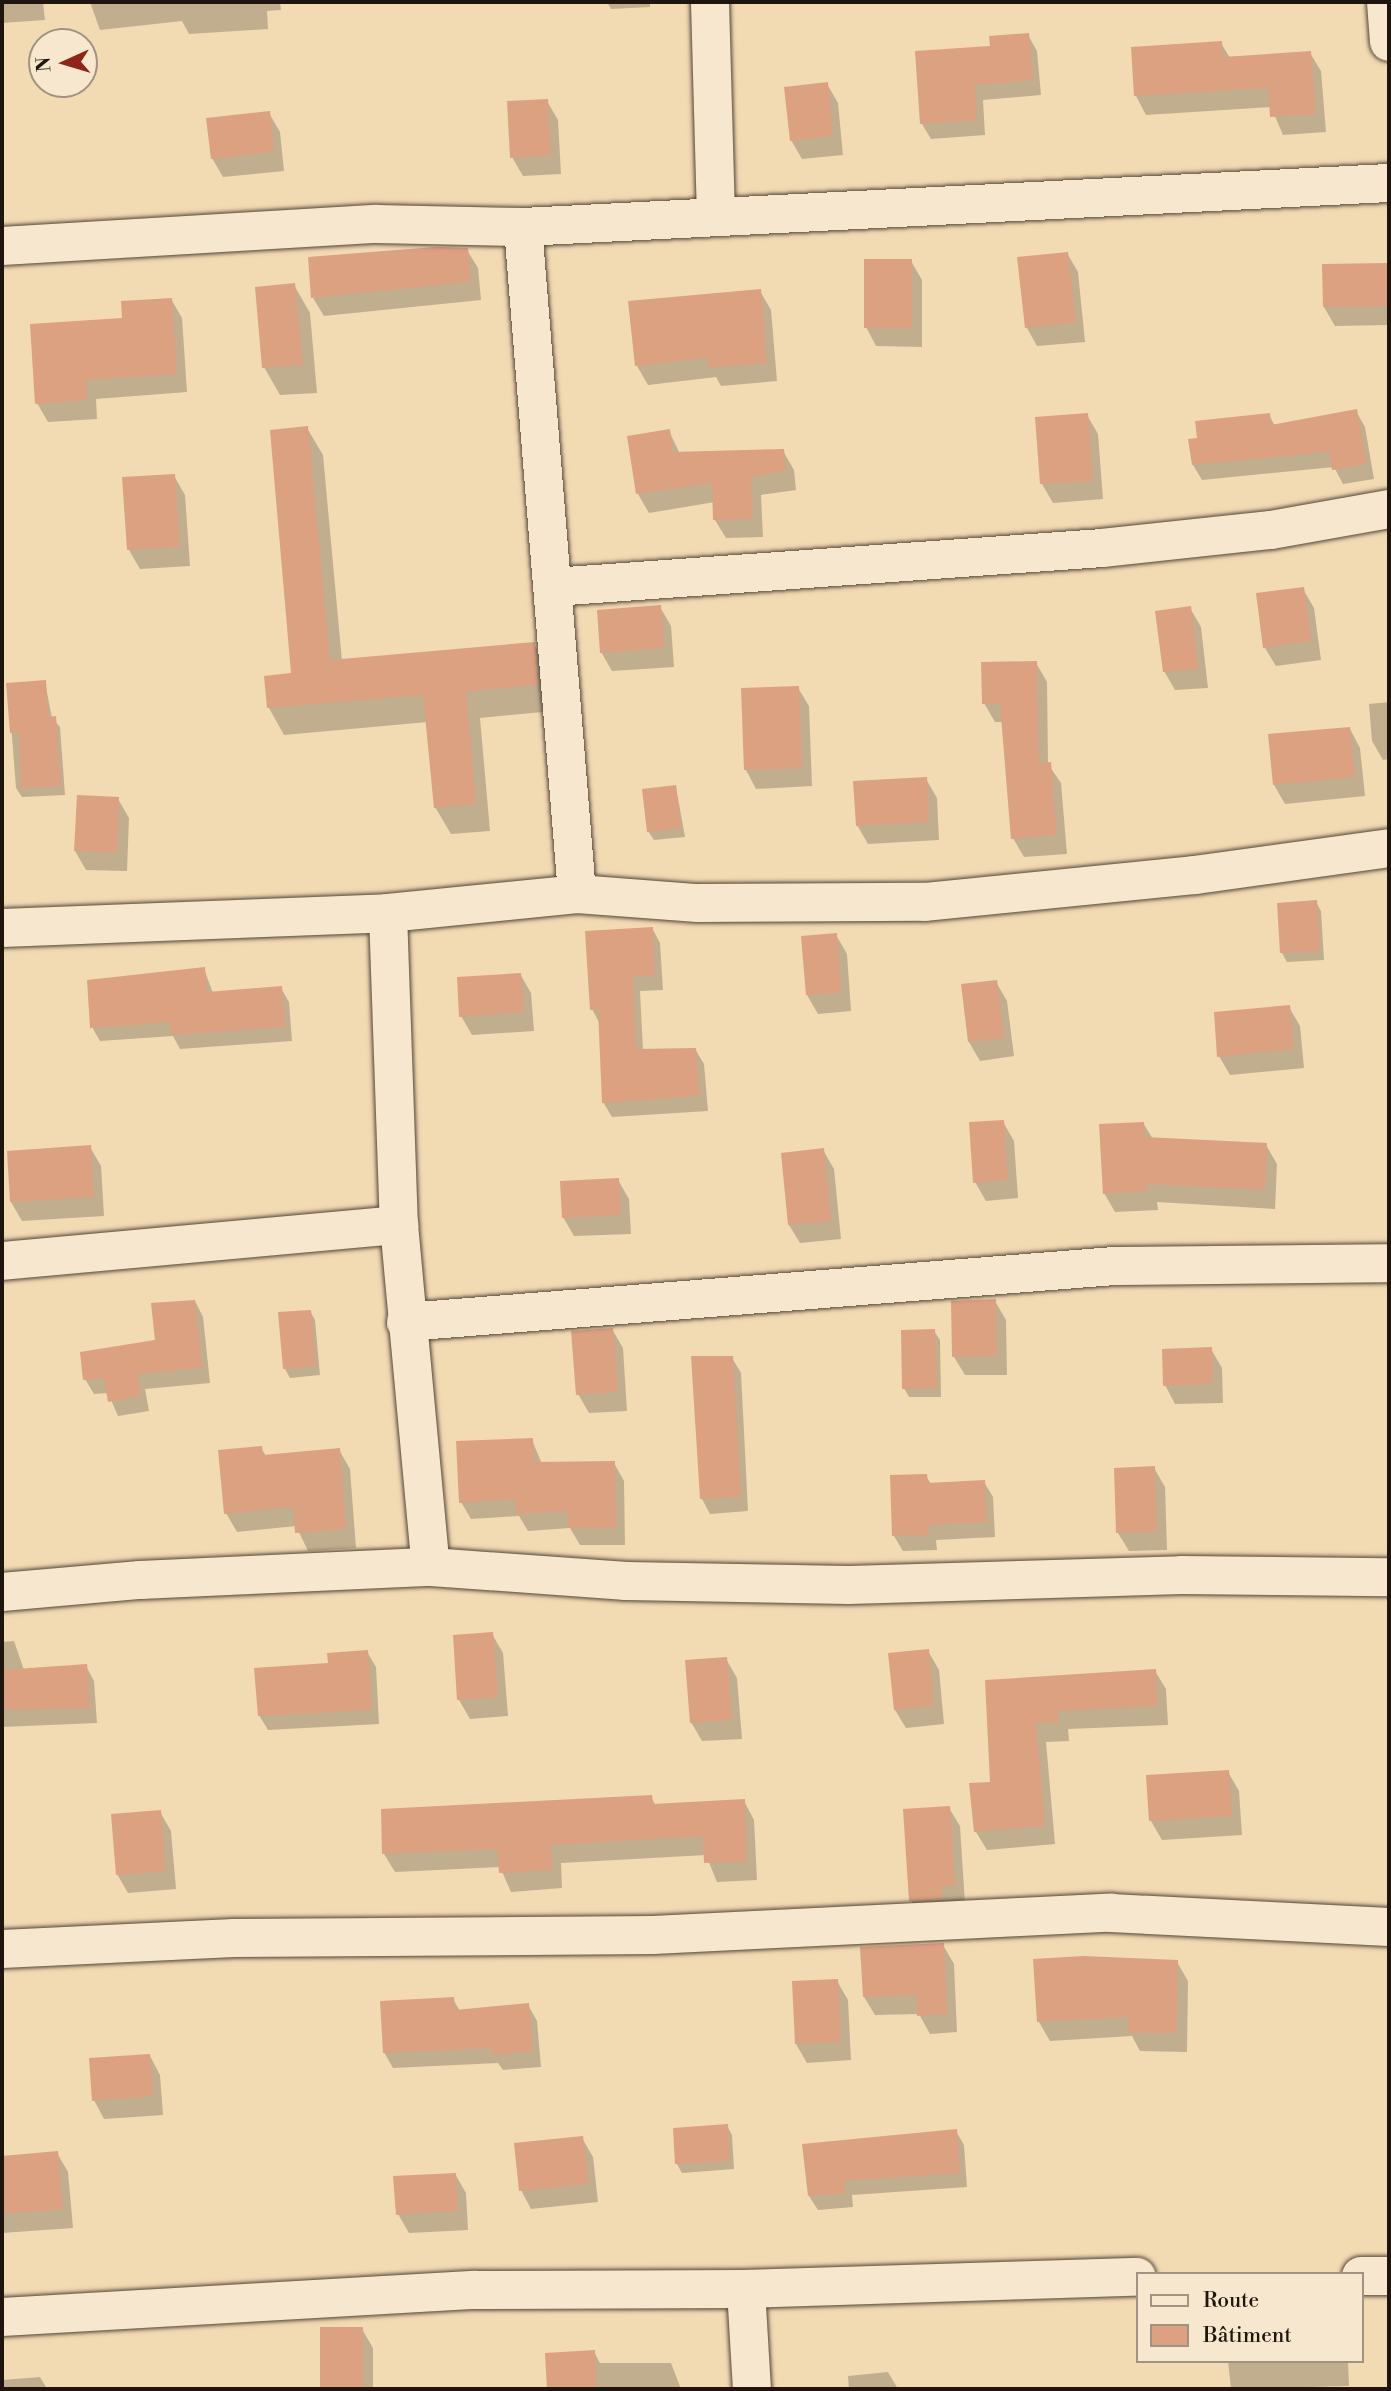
<!DOCTYPE html>
<meta charset="utf-8">
<style>
body{margin:0}
#map{position:relative;width:1391px;height:2391px;overflow:hidden;background:#f2dab3;font-family:"Libre Bodoni",serif}
div>[style]{position:absolute}
.shadow>*{inset:0;background:#0003}
.building>*{inset:0;background:#dba181}
.roads{filter:drop-shadow(0 0 2px #544638) drop-shadow(0 0 2px #544638)}
.street>*{height:38px;margin:-19px;padding:0 19px;transform-origin:19px;border-radius:19px;background:#f7e7ce}
span{translate:-50% -50%;white-space:nowrap;text-align:center;line-height:1.15;-webkit-text-stroke:7px #f7e7ce;paint-order:stroke}
.frame{position:absolute;inset:0;border:4px solid #1f150f;pointer-events:none}
.legend{position:absolute;left:1136px;top:2272px;width:228px;height:91px;box-sizing:border-box;background:#f7e7ce;border:2px solid #a19382;margin:0;padding:9px 12px;list-style:none;font-size:21px;color:#1f150f}
.legend li{display:flex;align-items:center;gap:14px;height:35px}
.legend b{width:35px;border:2px solid #a19382}
.north{position:absolute;left:28px;top:28px;width:70px;height:70px;box-sizing:border-box;background:#f7e7ce;border:2px solid #a19382;border-radius:50%;rotate:266deg;font-size:19px;font-weight:700;line-height:28px;text-align:center;color:#1f150f}
.north::after{content:'';display:block;margin:auto;width:24px;height:32px;background:#8f2418;clip-path:polygon(50% 0,100% 100%,50% 72%,0 100%)}
</style>
<div id="map">
<div class="shadow">
<i style="clip-path:polygon(2px 2px,43px 2px,45px 20px,2px 23px)"></i>
<i style="clip-path:polygon(90px 2px,280px 2px,281px 10px,267px 11px,268px 29px,189px 34px,182px 21px,100px 30px)"></i>
<i style="clip-path:polygon(332px 2px,362px 2px,333px 4px)"></i>
<i style="clip-path:polygon(607px 2px,650px 2px,650px 7px,611px 9px)"></i>
<i style="clip-path:polygon(1028px 35px,1037px 51px,1041px 95px,983px 100px,985px 135px,931px 139px,922px 124px,992px 47px)"></i>
<i style="clip-path:polygon(1221px 43px,1230px 58px,1310px 53px,1321px 71px,1326px 132px,1283px 135px,1271px 107px,1146px 115px,1136px 96px)"></i>
<i style="clip-path:polygon(827px 84px,838px 103px,843px 155px,802px 159px,791px 140px)"></i>
<i style="clip-path:polygon(547px 101px,558px 120px,561px 174px,523px 176px,512px 157px)"></i>
<i style="clip-path:polygon(269px 113px,280px 132px,284px 171px,223px 177px,212px 158px)"></i>
<i style="clip-path:polygon(467px 250px,478px 268px,481px 300px,324px 316px,313px 298px)"></i>
<i style="clip-path:polygon(1067px 253px,1078px 272px,1085px 342px,1037px 346px,1027px 328px)"></i>
<i style="clip-path:polygon(911px 261px,922px 280px,922px 347px,876px 346px,866px 327px)"></i>
<i style="clip-path:polygon(1389px 264px,1389px 325px,1335px 326px,1324px 307px,1323px 266px)"></i>
<i style="clip-path:polygon(294px 285px,310px 313px,317px 393px,280px 395px,264px 367px)"></i>
<i style="clip-path:polygon(760px 291px,771px 310px,777px 381px,721px 386px,716px 377px,648px 385px,637px 366px)"></i>
<i style="clip-path:polygon(171px 299px,182px 318px,187px 392px,96px 399px,97px 419px,48px 422px,37px 403px,124px 319px)"></i>
<i style="clip-path:polygon(1356px 411px,1365px 427px,1374px 479px,1343px 484px,1334px 467px,1202px 480px,1193px 465px,1269px 415px,1275px 426px)"></i>
<i style="clip-path:polygon(1087px 415px,1098px 434px,1103px 499px,1053px 503px,1042px 484px)"></i>
<i style="clip-path:polygon(307px 428px,323px 455px,342px 661px,534px 644px,549px 671px,553px 711px,480px 718px,490px 831px,451px 834px,435px 807px,428px 722px,284px 735px,269px 708px,266px 677px,293px 675px)"></i>
<i style="clip-path:polygon(669px 431px,680px 454px,783px 451px,794px 470px,796px 490px,761px 495px,763px 537px,726px 538px,715px 520px,715px 502px,649px 513px,638px 494px,629px 437px)"></i>
<i style="clip-path:polygon(174px 476px,185px 495px,190px 566px,140px 569px,129px 550px)"></i>
<i style="clip-path:polygon(1303px 589px,1314px 608px,1321px 660px,1276px 666px,1265px 648px)"></i>
<i style="clip-path:polygon(660px 607px,671px 626px,674px 667px,612px 671px,601px 652px)"></i>
<i style="clip-path:polygon(1190px 608px,1201px 627px,1208px 688px,1175px 690px,1164px 671px)"></i>
<i style="clip-path:polygon(1036px 663px,1047px 682px,1048px 764px,1061px 783px,1067px 854px,1024px 857px,1013px 838px,1003px 722px,995px 722px,984px 703px)"></i>
<i style="clip-path:polygon(45px 682px,52px 718px,60px 727px,65px 795px,22px 797px,16px 788px,8px 685px)"></i>
<i style="clip-path:polygon(798px 688px,809px 706px,812px 786px,756px 789px,746px 770px)"></i>
<i style="clip-path:polygon(1389px 702px,1389px 759px,1383px 760px,1372px 741px,1369px 704px)"></i>
<i style="clip-path:polygon(1350px 729px,1360px 748px,1365px 796px,1285px 804px,1274px 785px)"></i>
<i style="clip-path:polygon(926px 779px,937px 798px,939px 840px,868px 844px,857px 825px)"></i>
<i style="clip-path:polygon(676px 787px,685px 837px,654px 840px,648px 831px)"></i>
<i style="clip-path:polygon(118px 799px,129px 818px,127px 871px,86px 870px,75px 851px)"></i>
<i style="clip-path:polygon(2px 828px,4px 859px,2px 859px)"></i>
<i style="clip-path:polygon(1316px 902px,1321px 911px,1324px 960px,1287px 962px,1282px 953px,1279px 905px)"></i>
<i style="clip-path:polygon(652px 928px,660px 943px,663px 990px,640px 991px,643px 1050px,695px 1049px,704px 1064px,708px 1111px,612px 1117px,603px 1102px,600px 1024px,592px 1009px)"></i>
<i style="clip-path:polygon(836px 935px,847px 954px,851px 1011px,818px 1014px,807px 995px)"></i>
<i style="clip-path:polygon(204px 969px,213px 993px,281px 988px,289px 1002px,292px 1041px,180px 1049px,173px 1036px,100px 1041px,92px 1027px)"></i>
<i style="clip-path:polygon(520px 974px,531px 993px,534px 1031px,472px 1035px,461px 1016px)"></i>
<i style="clip-path:polygon(996px 982px,1007px 1001px,1014px 1056px,980px 1061px,969px 1042px)"></i>
<i style="clip-path:polygon(1289px 1007px,1300px 1026px,1304px 1068px,1230px 1075px,1219px 1056px)"></i>
<i style="clip-path:polygon(1003px 1122px,1014px 1141px,1018px 1198px,986px 1201px,975px 1182px)"></i>
<i style="clip-path:polygon(1143px 1123px,1153px 1139px,1266px 1145px,1277px 1164px,1275px 1209px,1157px 1202px,1158px 1210px,1115px 1212px,1104px 1193px)"></i>
<i style="clip-path:polygon(90px 1147px,101px 1166px,104px 1216px,22px 1221px,11px 1202px)"></i>
<i style="clip-path:polygon(823px 1150px,834px 1169px,841px 1239px,800px 1243px,789px 1225px)"></i>
<i style="clip-path:polygon(618px 1180px,629px 1199px,631px 1234px,574px 1236px,563px 1217px)"></i>
<i style="clip-path:polygon(195px 1301px,203px 1317px,210px 1383px,145px 1389px,149px 1411px,118px 1416px,108px 1393px,94px 1394px,85px 1379px,157px 1342px)"></i>
<i style="clip-path:polygon(995px 1301px,1006px 1320px,1007px 1375px,965px 1375px,954px 1357px)"></i>
<i style="clip-path:polygon(310px 1311px,315px 1320px,320px 1375px,290px 1378px,285px 1369px)"></i>
<i style="clip-path:polygon(612px 1329px,623px 1348px,627px 1411px,589px 1413px,578px 1394px)"></i>
<i style="clip-path:polygon(934px 1331px,940px 1340px,941px 1397px,909px 1397px,904px 1388px)"></i>
<i style="clip-path:polygon(1211px 1349px,1222px 1368px,1223px 1403px,1175px 1404px,1165px 1385px)"></i>
<i style="clip-path:polygon(732px 1358px,741px 1373px,748px 1511px,710px 1514px,702px 1499px)"></i>
<i style="clip-path:polygon(532px 1440px,542px 1464px,614px 1463px,624px 1481px,625px 1545px,580px 1545px,570px 1528px,528px 1531px,519px 1516px,471px 1519px,461px 1502px)"></i>
<i style="clip-path:polygon(261px 1448px,266px 1456px,339px 1450px,350px 1469px,356px 1548px,308px 1551px,296px 1526px,237px 1532px,226px 1513px)"></i>
<i style="clip-path:polygon(2px 1465px,4px 1499px,2px 1499px)"></i>
<i style="clip-path:polygon(1154px 1468px,1165px 1487px,1167px 1550px,1129px 1551px,1118px 1533px)"></i>
<i style="clip-path:polygon(926px 1476px,931px 1484px,984px 1482px,993px 1497px,995px 1537px,936px 1540px,937px 1550px,903px 1551px,894px 1536px,892px 1477px)"></i>
<i style="clip-path:polygon(492px 1634px,503px 1653px,508px 1716px,470px 1719px,459px 1700px)"></i>
<i style="clip-path:polygon(14px 1641px,24px 1670px,86px 1666px,94px 1681px,97px 1723px,2px 1727px,2px 1642px)"></i>
<i style="clip-path:polygon(928px 1651px,939px 1670px,944px 1724px,906px 1728px,895px 1710px)"></i>
<i style="clip-path:polygon(367px 1652px,376px 1667px,379px 1724px,268px 1730px,259px 1715px,330px 1665px)"></i>
<i style="clip-path:polygon(726px 1659px,737px 1678px,742px 1739px,702px 1741px,691px 1722px)"></i>
<i style="clip-path:polygon(1155px 1671px,1166px 1689px,1168px 1725px,1068px 1729px,1069px 1741px,1046px 1742px,1055px 1844px,987px 1850px,976px 1832px,992px 1783px,987px 1682px)"></i>
<i style="clip-path:polygon(1228px 1772px,1239px 1791px,1242px 1835px,1162px 1840px,1151px 1821px)"></i>
<i style="clip-path:polygon(1388px 1778px,1389px 1778px,1389px 1811px)"></i>
<i style="clip-path:polygon(651px 1797px,656px 1806px,744px 1801px,754px 1820px,757px 1880px,717px 1882px,706px 1855px,561px 1863px,562px 1888px,511px 1892px,500px 1867px,395px 1872px,384px 1854px,383px 1811px)"></i>
<i style="clip-path:polygon(949px 1808px,960px 1826px,965px 1904px,922px 1919px,911px 1900px)"></i>
<i style="clip-path:polygon(160px 1812px,171px 1831px,176px 1889px,128px 1893px,117px 1874px)"></i>
<i style="clip-path:polygon(943px 1945px,954px 1964px,957px 2032px,930px 2034px,919px 2014px,875px 2015px,864px 1997px)"></i>
<i style="clip-path:polygon(1177px 1962px,1188px 1981px,1187px 2052px,1140px 2051px,1132px 2036px,1050px 2041px,1039px 2022px)"></i>
<i style="clip-path:polygon(837px 1981px,848px 2000px,851px 2060px,807px 2063px,796px 2044px)"></i>
<i style="clip-path:polygon(453px 1999px,460px 2011px,528px 2005px,537px 2021px,541px 2067px,503px 2070px,498px 2063px,393px 2068px,384px 2052px)"></i>
<i style="clip-path:polygon(150px 2056px,160px 2075px,163px 2115px,104px 2119px,94px 2100px)"></i>
<i style="clip-path:polygon(727px 2126px,732px 2135px,734px 2169px,682px 2173px,677px 2164px,674px 2130px)"></i>
<i style="clip-path:polygon(956px 2131px,964px 2145px,967px 2187px,852px 2195px,853px 2207px,818px 2210px,809px 2196px)"></i>
<i style="clip-path:polygon(582px 2138px,593px 2157px,598px 2202px,531px 2209px,521px 2190px)"></i>
<i style="clip-path:polygon(57px 2153px,68px 2172px,73px 2228px,2px 2233px,2px 2158px)"></i>
<i style="clip-path:polygon(455px 2174px,466px 2193px,468px 2230px,409px 2233px,398px 2214px)"></i>
<i style="clip-path:polygon(322px 2329px,362px 2329px,373px 2348px,373px 2389px,322px 2389px)"></i>
<i style="clip-path:polygon(594px 2352px,600px 2363px,671px 2363px,681px 2389px,549px 2389px,547px 2355px)"></i>
<i style="clip-path:polygon(1228px 2361px,1348px 2361px,1349px 2386px,1231px 2389px)"></i>
<i style="clip-path:polygon(888px 2372px,898px 2389px,849px 2389px,848px 2376px)"></i>
<i style="clip-path:polygon(40px 2377px,47px 2389px,2px 2389px,2px 2380px)"></i>
</div>
<div class="building">
<i style="clip-path:polygon(1029px 33px,1033px 80px,975px 85px,977px 120px,920px 124px,915px 51px,990px 46px,989px 36px)"></i>
<i style="clip-path:polygon(1222px 41px,1223px 57px,1311px 51px,1316px 114px,1270px 117px,1268px 88px,1134px 96px,1131px 47px)"></i>
<i style="clip-path:polygon(828px 82px,833px 136px,790px 141px,784px 87px)"></i>
<i style="clip-path:polygon(548px 99px,551px 155px,510px 158px,507px 101px)"></i>
<i style="clip-path:polygon(270px 111px,274px 152px,211px 159px,206px 118px)"></i>
<i style="clip-path:polygon(435px 247px,468px 248px,471px 282px,311px 298px,308px 257px)"></i>
<i style="clip-path:polygon(1068px 252px,1076px 323px,1025px 328px,1017px 257px)"></i>
<i style="clip-path:polygon(864px 259px,912px 259px,912px 328px,864px 328px)"></i>
<i style="clip-path:polygon(1389px 263px,1389px 306px,1323px 307px,1322px 264px)"></i>
<i style="clip-path:polygon(295px 283px,303px 365px,262px 368px,255px 287px)"></i>
<i style="clip-path:polygon(761px 289px,767px 363px,708px 368px,708px 358px,635px 366px,628px 301px)"></i>
<i style="clip-path:polygon(172px 298px,177px 374px,86px 380px,87px 400px,35px 404px,30px 324px,122px 318px,121px 301px)"></i>
<i style="clip-path:polygon(1357px 409px,1367px 464px,1332px 470px,1329px 452px,1192px 465px,1188px 439px,1197px 438px,1195px 421px,1270px 413px,1271px 425px)"></i>
<i style="clip-path:polygon(1088px 413px,1093px 481px,1040px 484px,1035px 417px)"></i>
<i style="clip-path:polygon(308px 426px,330px 660px,535px 642px,538px 685px,466px 691px,476px 804px,434px 808px,423px 695px,267px 708px,264px 676px,291px 673px,270px 430px)"></i>
<i style="clip-path:polygon(670px 429px,673px 452px,784px 449px,786px 471px,751px 477px,753px 519px,713px 520px,712px 483px,636px 494px,627px 436px)"></i>
<i style="clip-path:polygon(175px 474px,180px 547px,127px 550px,122px 477px)"></i>
<i style="clip-path:polygon(1304px 587px,1311px 641px,1263px 648px,1256px 593px)"></i>
<i style="clip-path:polygon(661px 605px,664px 648px,600px 653px,597px 610px)"></i>
<i style="clip-path:polygon(1191px 606px,1198px 669px,1163px 672px,1155px 611px)"></i>
<i style="clip-path:polygon(1037px 661px,1039px 763px,1051px 762px,1057px 835px,1011px 839px,1000px 704px,982px 704px,981px 662px)"></i>
<i style="clip-path:polygon(46px 680px,48px 717px,56px 716px,61px 786px,21px 788px,19px 732px,10px 733px,6px 683px)"></i>
<i style="clip-path:polygon(799px 686px,802px 768px,744px 770px,741px 688px)"></i>
<i style="clip-path:polygon(1350px 727px,1355px 777px,1273px 785px,1268px 734px)"></i>
<i style="clip-path:polygon(927px 777px,929px 822px,856px 826px,853px 781px)"></i>
<i style="clip-path:polygon(676px 785px,681px 828px,647px 832px,642px 789px)"></i>
<i style="clip-path:polygon(77px 795px,119px 797px,117px 853px,74px 851px)"></i>
<i style="clip-path:polygon(1317px 900px,1320px 951px,1280px 953px,1277px 903px)"></i>
<i style="clip-path:polygon(653px 927px,655px 976px,633px 976px,636px 1049px,696px 1048px,700px 1096px,602px 1103px,598px 1009px,590px 1010px,585px 931px)"></i>
<i style="clip-path:polygon(837px 933px,841px 993px,806px 995px,801px 936px)"></i>
<i style="clip-path:polygon(205px 967px,207px 992px,282px 986px,285px 1027px,171px 1035px,170px 1022px,90px 1028px,87px 980px)"></i>
<i style="clip-path:polygon(521px 973px,524px 1012px,459px 1017px,457px 977px)"></i>
<i style="clip-path:polygon(997px 980px,1004px 1038px,968px 1042px,961px 984px)"></i>
<i style="clip-path:polygon(1290px 1005px,1294px 1049px,1217px 1057px,1214px 1012px)"></i>
<i style="clip-path:polygon(1004px 1120px,1008px 1179px,973px 1183px,969px 1122px)"></i>
<i style="clip-path:polygon(1144px 1122px,1145px 1137px,1267px 1143px,1265px 1190px,1147px 1184px,1148px 1191px,1103px 1194px,1099px 1124px)"></i>
<i style="clip-path:polygon(91px 1145px,94px 1197px,10px 1202px,7px 1151px)"></i>
<i style="clip-path:polygon(824px 1148px,831px 1221px,788px 1225px,781px 1153px)"></i>
<i style="clip-path:polygon(619px 1178px,621px 1215px,562px 1218px,560px 1181px)"></i>
<i style="clip-path:polygon(996px 1299px,997px 1356px,952px 1357px,951px 1301px)"></i>
<i style="clip-path:polygon(195px 1300px,202px 1368px,137px 1374px,141px 1396px,108px 1402px,104px 1378px,83px 1380px,80px 1352px,155px 1340px,151px 1303px)"></i>
<i style="clip-path:polygon(311px 1310px,316px 1366px,283px 1369px,278px 1312px)"></i>
<i style="clip-path:polygon(613px 1328px,618px 1392px,576px 1395px,571px 1331px)"></i>
<i style="clip-path:polygon(935px 1329px,937px 1388px,902px 1389px,901px 1330px)"></i>
<i style="clip-path:polygon(1212px 1347px,1213px 1384px,1163px 1386px,1162px 1349px)"></i>
<i style="clip-path:polygon(691px 1356px,733px 1356px,741px 1497px,700px 1499px)"></i>
<i style="clip-path:polygon(533px 1438px,534px 1462px,615px 1461px,616px 1528px,568px 1528px,568px 1511px,516px 1514px,515px 1499px,459px 1503px,456px 1441px)"></i>
<i style="clip-path:polygon(262px 1446px,263px 1455px,340px 1448px,346px 1529px,295px 1533px,293px 1507px,224px 1514px,218px 1450px)"></i>
<i style="clip-path:polygon(1155px 1466px,1157px 1532px,1116px 1533px,1114px 1468px)"></i>
<i style="clip-path:polygon(927px 1474px,928px 1483px,985px 1480px,987px 1522px,929px 1525px,929px 1535px,892px 1536px,890px 1475px)"></i>
<i style="clip-path:polygon(493px 1632px,498px 1697px,457px 1700px,453px 1635px)"></i>
<i style="clip-path:polygon(929px 1649px,934px 1706px,894px 1710px,888px 1653px)"></i>
<i style="clip-path:polygon(368px 1650px,372px 1710px,258px 1716px,254px 1668px,328px 1663px,327px 1653px)"></i>
<i style="clip-path:polygon(727px 1657px,732px 1720px,690px 1723px,685px 1660px)"></i>
<i style="clip-path:polygon(87px 1664px,90px 1708px,2px 1710px,2px 1670px)"></i>
<i style="clip-path:polygon(1156px 1669px,1158px 1706px,1058px 1711px,1059px 1722px,1036px 1723px,1045px 1826px,974px 1832px,969px 1783px,990px 1782px,985px 1680px)"></i>
<i style="clip-path:polygon(1229px 1770px,1232px 1816px,1149px 1821px,1146px 1775px)"></i>
<i style="clip-path:polygon(652px 1795px,653px 1804px,745px 1799px,747px 1862px,704px 1863px,703px 1836px,551px 1845px,552px 1870px,499px 1873px,497px 1849px,382px 1854px,381px 1809px)"></i>
<i style="clip-path:polygon(950px 1806px,955px 1885px,942px 1886px,942px 1899px,909px 1901px,903px 1809px)"></i>
<i style="clip-path:polygon(161px 1810px,166px 1871px,116px 1875px,111px 1814px)"></i>
<i style="clip-path:polygon(944px 1943px,947px 2014px,917px 2016px,916px 1995px,863px 1997px,860px 1947px)"></i>
<i style="clip-path:polygon(1083px 1956px,1178px 1960px,1177px 2033px,1128px 2033px,1128px 2017px,1037px 2022px,1033px 1959px)"></i>
<i style="clip-path:polygon(838px 1979px,841px 2042px,795px 2044px,792px 1981px)"></i>
<i style="clip-path:polygon(454px 1997px,455px 2010px,529px 2003px,533px 2052px,492px 2055px,492px 2048px,383px 2053px,380px 2001px)"></i>
<i style="clip-path:polygon(150px 2054px,153px 2096px,92px 2101px,89px 2058px)"></i>
<i style="clip-path:polygon(728px 2124px,730px 2161px,675px 2164px,673px 2128px)"></i>
<i style="clip-path:polygon(957px 2129px,960px 2173px,844px 2181px,845px 2193px,808px 2196px,802px 2144px)"></i>
<i style="clip-path:polygon(583px 2136px,589px 2184px,519px 2191px,514px 2143px)"></i>
<i style="clip-path:polygon(58px 2151px,63px 2209px,2px 2214px,2px 2156px)"></i>
<i style="clip-path:polygon(456px 2173px,458px 2211px,396px 2215px,393px 2176px)"></i>
<i style="clip-path:polygon(320px 2327px,363px 2327px,363px 2389px,320px 2389px)"></i>
<i style="clip-path:polygon(595px 2350px,597px 2389px,547px 2389px,545px 2353px)"></i>
</div>
<div class="roads">
<div class="street">
<i style="left:710px;top:2px;width:213px;rotate:88.4deg"></i>
<i style="left:1386px;top:2px;width:40px;rotate:85.7deg"></i>
<i style="left:523px;top:227px;width:669px;rotate:85.37deg"></i>
<i style="left:2px;top:246px;width:375px;rotate:-3.4deg"></i>
<i style="left:376px;top:224px;width:147px;rotate:1.2deg"></i>
<i style="left:523px;top:227px;width:867px;rotate:-2.91deg"></i>
<i style="left:553px;top:587px;width:550px;rotate:-4.06deg"></i>
<i style="left:1102px;top:548px;width:170px;rotate:-6.1deg"></i>
<i style="left:1271px;top:530px;width:120px;rotate:-10.1deg"></i>
<i style="left:388px;top:913px;width:312px;rotate:88deg"></i>
<i style="left:399px;top:1225px;width:343px;rotate:84.7deg"></i>
<i style="left:2px;top:928px;width:386px;rotate:-2.2deg"></i>
<i style="left:388px;top:913px;width:190px;rotate:-5.7deg"></i>
<i style="left:577px;top:894px;width:121px;rotate:4.3deg"></i>
<i style="left:698px;top:903px;width:227px;rotate:-0.3deg"></i>
<i style="left:925px;top:902px;width:271px;rotate:-5.7deg"></i>
<i style="left:1195px;top:875px;width:196px;rotate:-7.9deg"></i>
<i style="left:2px;top:1261px;width:399px;rotate:-5.2deg"></i>
<i style="left:406px;top:1322px;width:711px;rotate:-4.52deg"></i>
<i style="left:1115px;top:1266px;width:274px;rotate:-0.6deg"></i>
<i style="left:2px;top:1592px;width:139px;rotate:-5deg"></i>
<i style="left:140px;top:1580px;width:291px;rotate:-2.6deg"></i>
<i style="left:431px;top:1567px;width:196px;rotate:4.1deg"></i>
<i style="left:626px;top:1581px;width:223px;rotate:1deg"></i>
<i style="left:849px;top:1585px;width:333px;rotate:-1.7deg"></i>
<i style="left:1182px;top:1575px;width:207px;rotate:0.6deg"></i>
<i style="left:2px;top:1949px;width:232px;rotate:-2.7deg"></i>
<i style="left:234px;top:1938px;width:419px;rotate:-0.4deg"></i>
<i style="left:653px;top:1935px;width:459px;rotate:-2.8deg"></i>
<i style="left:1111px;top:1913px;width:278px;rotate:2.9deg"></i>
<i style="left:1361px;top:2276px;width:28px"></i>
<i style="left:746px;top:2289px;width:100px;rotate:86.6deg"></i>
<i style="left:2px;top:2317px;width:474px;rotate:-3.3deg"></i>
<i style="left:475px;top:2290px;width:271px;rotate:-0.2deg"></i>
<i style="left:746px;top:2289px;width:391px;rotate:-1.8deg"></i>
</div>
</div>
<div class="frame"></div>
<ul class="legend">
<li><b style="height:9px;background:#f7e7ce"></b>Route</li>
<li><b style="height:19px;background:#dba181"></b>Bâtiment</li>
</ul>
<div class="north">N</div>
</div>
